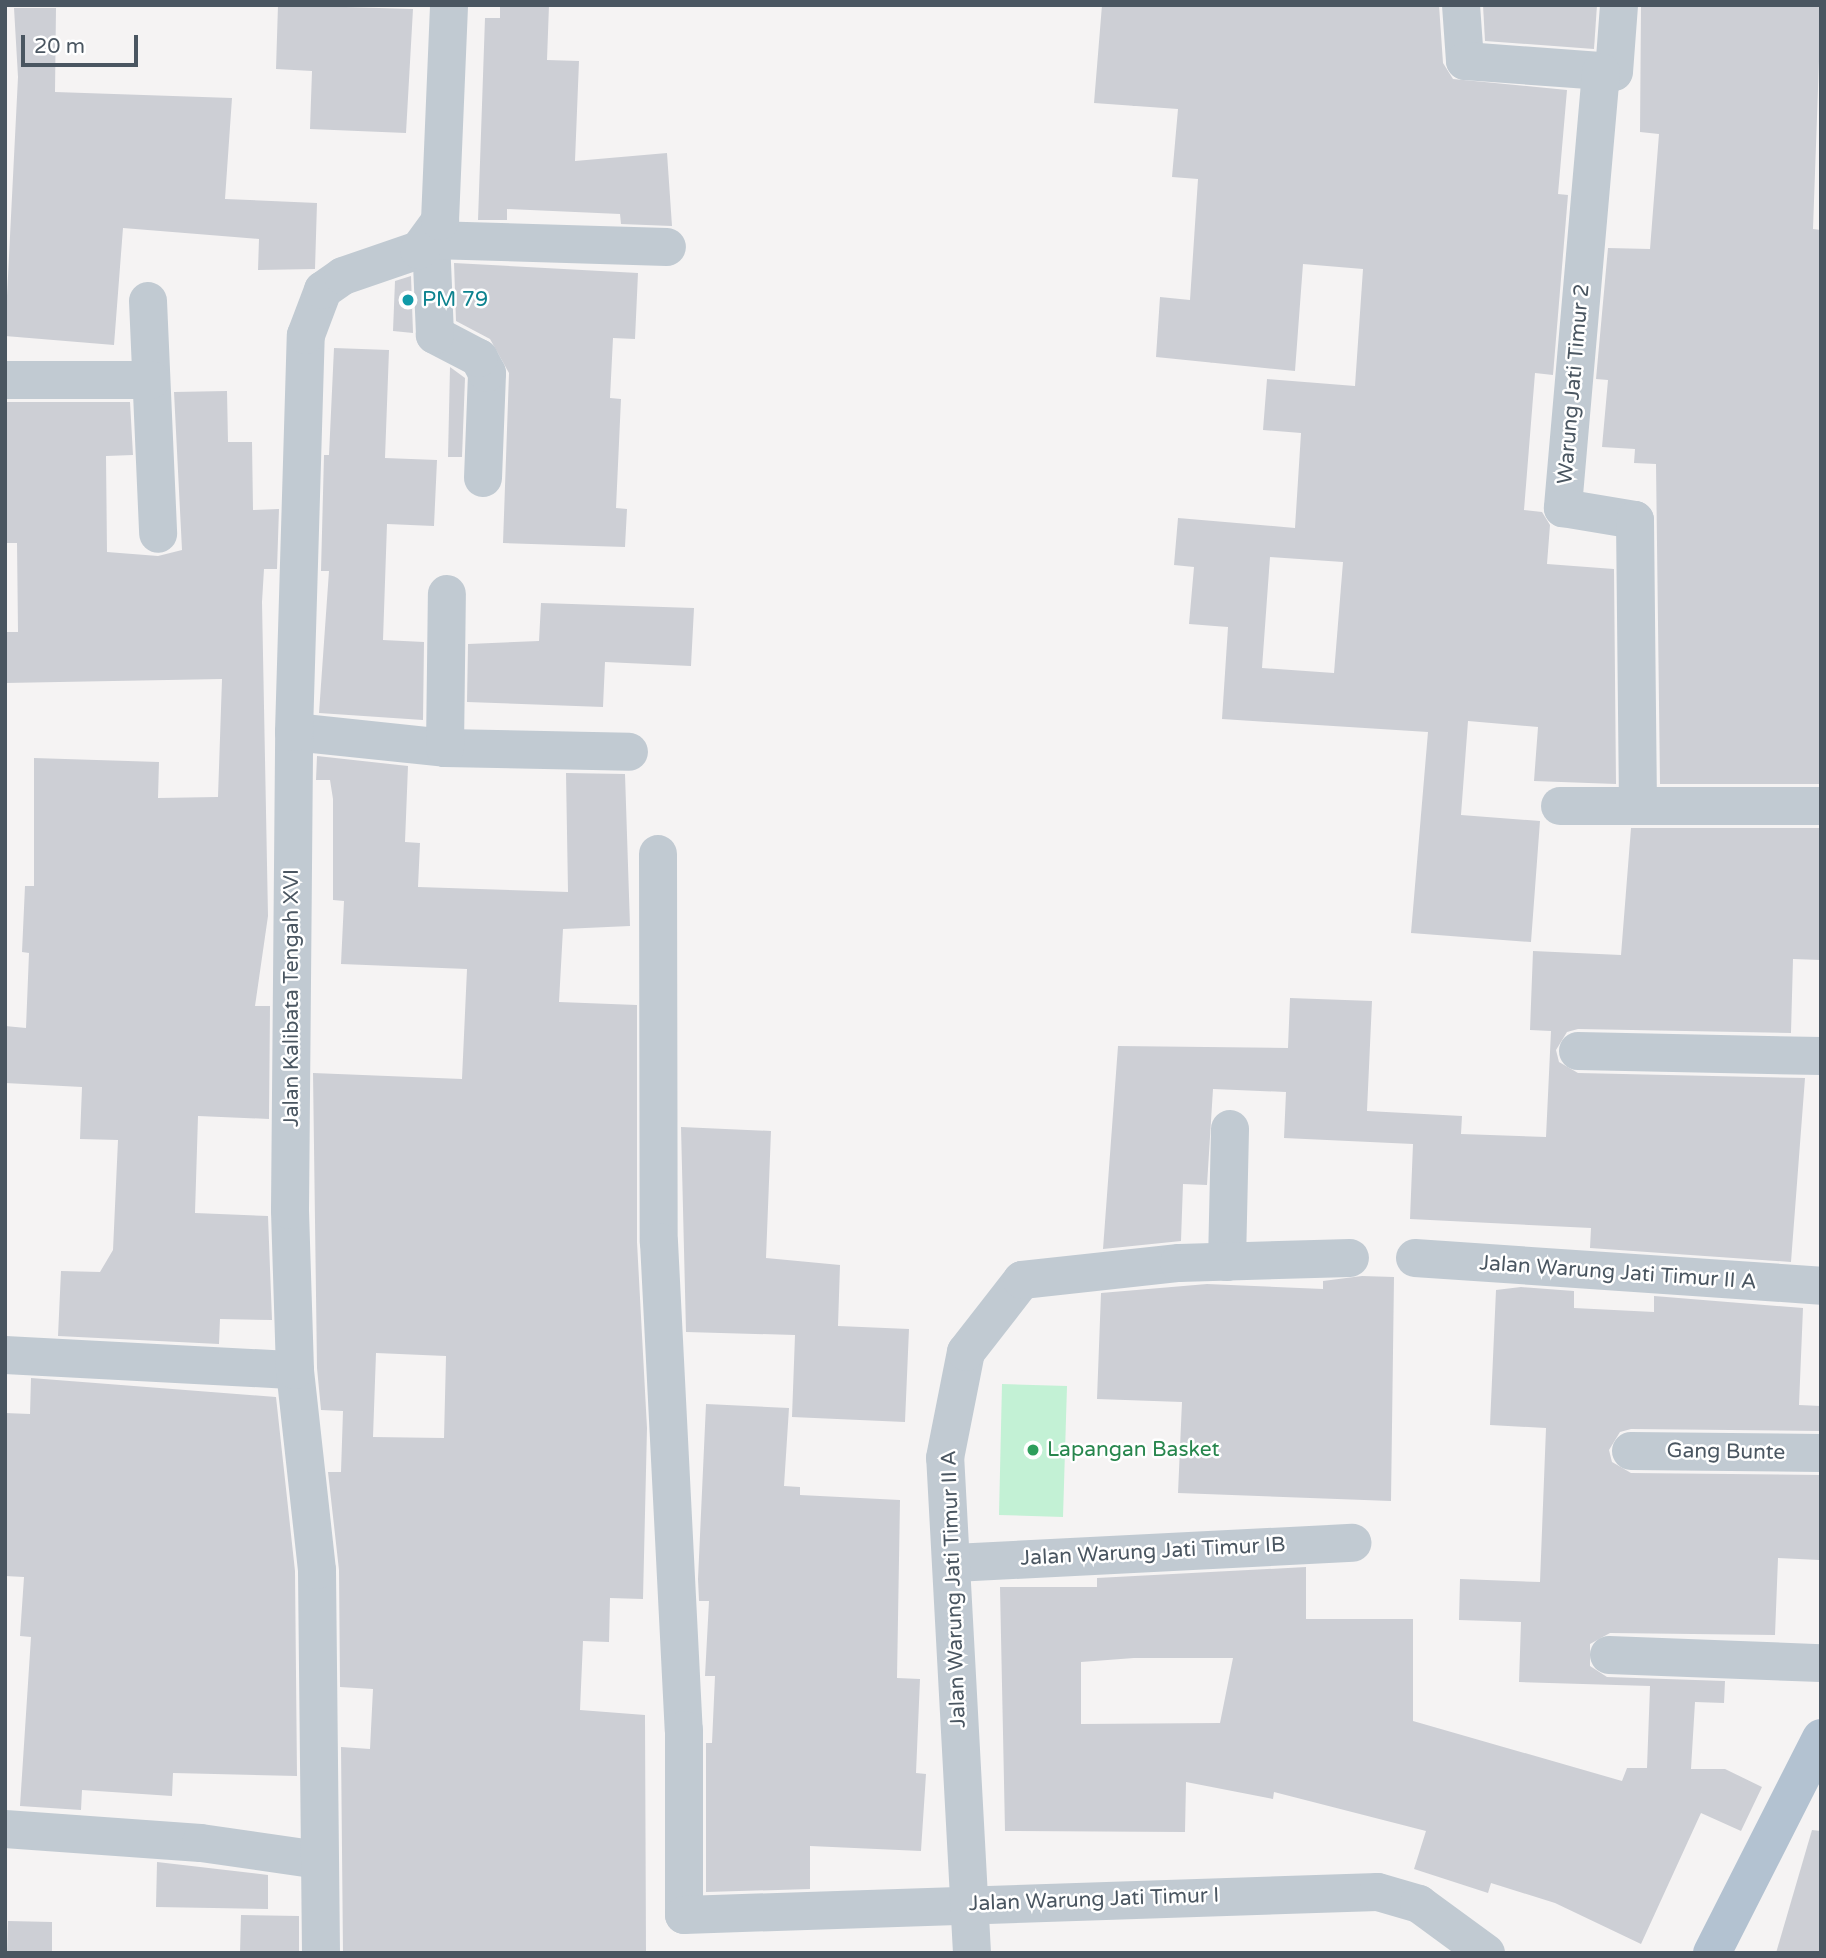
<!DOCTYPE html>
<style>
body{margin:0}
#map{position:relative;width:1826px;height:1958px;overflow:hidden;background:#f5f3f3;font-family:"Varela Round",sans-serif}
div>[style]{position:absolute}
.green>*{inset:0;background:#c3f1d5}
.building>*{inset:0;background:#cdcfd5}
.minor>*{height:38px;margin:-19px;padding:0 19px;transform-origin:19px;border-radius:19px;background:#c1cad2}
.major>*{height:38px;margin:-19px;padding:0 19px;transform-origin:19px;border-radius:19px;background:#b3c2d1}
.dots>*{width:19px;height:19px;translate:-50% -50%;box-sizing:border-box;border:4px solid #fff;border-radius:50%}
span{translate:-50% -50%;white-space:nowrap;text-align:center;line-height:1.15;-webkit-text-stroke:5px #fff;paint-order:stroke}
.culture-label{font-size:21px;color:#0d838f}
.left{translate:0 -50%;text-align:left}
.street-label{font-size:21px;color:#4a5661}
.leisure-label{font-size:21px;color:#27864d}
.frame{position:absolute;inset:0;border:7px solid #4a5661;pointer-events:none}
.scale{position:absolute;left:21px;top:35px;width:117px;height:32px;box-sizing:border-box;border:4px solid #4a5661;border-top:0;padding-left:9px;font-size:21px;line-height:24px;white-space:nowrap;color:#4a5661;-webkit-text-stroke:5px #fff;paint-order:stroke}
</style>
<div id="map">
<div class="green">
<i style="clip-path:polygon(1002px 1384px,1067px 1386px,1063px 1517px,999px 1515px)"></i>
</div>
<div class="building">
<i style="clip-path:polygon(278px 5px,413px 9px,406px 133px,310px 129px,312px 71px,276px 69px)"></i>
<i style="clip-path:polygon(500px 5px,549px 5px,547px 60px,579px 61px,575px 161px,667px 153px,672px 226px,621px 224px,620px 214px,507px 209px,507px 220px,478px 220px,485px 18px,500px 18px)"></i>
<i style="clip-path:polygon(evenodd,1102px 5px,1439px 5px,1443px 63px,1453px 79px,1567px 90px,1558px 194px,1568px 195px,1553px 375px,1535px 373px,1524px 510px,1542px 512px,1550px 525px,1547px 564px,1614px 569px,1616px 784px,1534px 781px,1538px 727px,1468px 721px,1461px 815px,1540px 821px,1531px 942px,1411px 933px,1428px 732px,1222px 719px,1228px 627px,1189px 624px,1194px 567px,1174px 565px,1178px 518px,1295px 528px,1301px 433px,1263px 430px,1267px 379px,1355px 386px,1363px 269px,1303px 264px,1295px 371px,1156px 357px,1160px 297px,1190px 300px,1198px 179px,1172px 177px,1178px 109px,1094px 103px,1102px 5px,1270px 557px,1343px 562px,1334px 673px,1262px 668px,1270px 557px)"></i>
<i style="clip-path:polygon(1483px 5px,1597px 5px,1594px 49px,1485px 41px)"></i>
<i style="clip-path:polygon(1641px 5px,1821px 5px,1813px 229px,1821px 230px,1821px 784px,1660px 784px,1656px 464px,1634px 463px,1635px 449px,1602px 447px,1608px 380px,1596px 379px,1608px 248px,1650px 249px,1659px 134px,1640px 132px)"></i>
<i style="clip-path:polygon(14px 8px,56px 8px,55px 92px,232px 98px,225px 199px,317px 203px,315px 269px,258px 270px,259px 239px,123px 228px,114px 345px,5px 336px,18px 77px)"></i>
<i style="clip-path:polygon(454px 263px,638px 273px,635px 339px,613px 338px,610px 398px,621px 399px,616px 508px,627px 509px,625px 547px,503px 543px,509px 373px,490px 339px,456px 321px)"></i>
<i style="clip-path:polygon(411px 276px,413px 333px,393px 331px,395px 281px)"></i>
<i style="clip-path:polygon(334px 348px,389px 350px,385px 458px,437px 460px,434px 526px,387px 524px,383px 640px,424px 642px,423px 720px,319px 713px,329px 571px,321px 571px,324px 455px,329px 455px)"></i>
<i style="clip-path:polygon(450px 367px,465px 378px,462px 457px,448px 457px)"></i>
<i style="clip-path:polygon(227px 391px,228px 442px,252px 442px,253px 510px,279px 509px,277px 569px,264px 569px,262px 602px,268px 916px,255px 1006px,270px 1006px,269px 1119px,198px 1116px,195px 1213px,268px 1216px,272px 1320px,220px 1319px,219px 1344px,58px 1336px,61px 1271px,100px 1272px,113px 1250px,118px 1140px,80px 1139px,82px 1087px,5px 1083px,5px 1026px,26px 1028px,29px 953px,22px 952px,25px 886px,34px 886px,34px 758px,159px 762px,158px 798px,218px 797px,222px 679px,5px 683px,5px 632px,18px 632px,17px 543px,5px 543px,5px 402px,130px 402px,133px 455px,106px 456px,107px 552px,158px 556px,182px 550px,174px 392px)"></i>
<i style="clip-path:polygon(541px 603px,694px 608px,691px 666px,605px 662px,603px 707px,467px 702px,468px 644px,539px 641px)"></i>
<i style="clip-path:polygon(evenodd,317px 756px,408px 766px,405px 842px,420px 843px,418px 887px,568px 892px,566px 773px,625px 774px,630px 926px,563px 929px,559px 1002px,637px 1005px,637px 1242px,647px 1428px,643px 1599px,610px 1598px,609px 1642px,583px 1641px,580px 1710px,645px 1715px,646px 1953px,343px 1953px,341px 1747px,370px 1749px,373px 1689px,340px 1687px,339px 1570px,328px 1472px,341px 1472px,343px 1411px,321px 1410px,317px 1368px,313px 1073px,462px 1079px,467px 969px,341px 964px,344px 901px,333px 900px,333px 799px,330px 780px,316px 780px,317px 756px,376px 1353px,446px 1356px,444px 1438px,373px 1437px,376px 1353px)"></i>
<i style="clip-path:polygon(1631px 828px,1820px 828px,1821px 960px,1793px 959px,1791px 1033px,1578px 1029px,1567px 1032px,1556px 1050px,1559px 1062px,1578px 1073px,1805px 1078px,1791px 1262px,1590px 1248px,1591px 1228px,1410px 1219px,1413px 1144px,1284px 1138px,1286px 1092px,1213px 1089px,1207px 1185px,1183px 1184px,1181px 1241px,1103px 1249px,1118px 1046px,1288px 1048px,1290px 998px,1372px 1001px,1367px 1111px,1462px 1116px,1461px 1134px,1546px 1137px,1551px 1031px,1530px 1030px,1533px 951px,1621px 955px)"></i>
<i style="clip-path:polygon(681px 1127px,771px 1131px,766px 1258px,840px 1265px,838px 1326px,909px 1329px,905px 1422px,792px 1417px,795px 1335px,686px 1332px)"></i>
<i style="clip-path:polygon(1362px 1276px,1394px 1277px,1391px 1501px,1178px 1493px,1182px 1402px,1097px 1399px,1101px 1293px,1207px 1284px,1323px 1289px,1323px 1281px)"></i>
<i style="clip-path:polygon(evenodd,1521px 1287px,1574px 1291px,1574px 1308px,1654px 1312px,1654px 1296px,1803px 1308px,1799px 1405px,1821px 1406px,1821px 1431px,1631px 1429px,1620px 1432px,1609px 1450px,1612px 1462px,1631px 1473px,1821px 1475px,1819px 1560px,1778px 1558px,1775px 1635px,1610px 1633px,1590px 1644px,1590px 1666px,1607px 1677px,1725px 1681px,1724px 1703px,1695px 1702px,1691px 1769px,1725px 1769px,1762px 1787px,1741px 1831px,1701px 1813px,1641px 1944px,1555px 1903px,1491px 1883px,1488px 1893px,1414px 1869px,1426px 1831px,1274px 1792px,1273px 1799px,1186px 1782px,1185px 1832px,1005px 1831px,1000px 1587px,1097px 1587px,1097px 1578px,1306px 1567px,1306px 1619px,1413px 1619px,1413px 1721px,1622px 1781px,1627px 1768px,1647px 1768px,1650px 1686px,1519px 1682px,1521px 1622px,1459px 1620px,1460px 1579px,1540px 1582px,1546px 1428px,1490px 1425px,1496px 1290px,1521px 1287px,1134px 1658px,1233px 1658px,1220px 1723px,1081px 1724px,1081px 1662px,1134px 1658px)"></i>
<i style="clip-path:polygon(31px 1378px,276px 1397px,295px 1571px,297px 1776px,173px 1773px,172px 1796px,82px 1790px,81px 1810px,20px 1806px,31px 1637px,20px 1636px,24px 1577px,5px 1576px,5px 1413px,30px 1414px)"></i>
<i style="clip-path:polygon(706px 1404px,789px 1408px,784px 1486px,800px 1487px,800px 1495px,900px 1500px,897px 1678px,920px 1679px,916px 1773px,926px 1774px,921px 1851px,810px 1846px,810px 1889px,706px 1892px,706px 1743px,712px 1743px,715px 1676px,705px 1676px,709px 1601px,699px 1601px,698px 1579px)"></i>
<i style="clip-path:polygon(1812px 1830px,1821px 1831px,1821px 1953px,1776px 1953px)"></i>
<i style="clip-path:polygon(157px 1862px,268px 1875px,268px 1909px,156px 1907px)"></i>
<i style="clip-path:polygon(241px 1915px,299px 1916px,299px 1953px,240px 1953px)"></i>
<i style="clip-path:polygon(8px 1921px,52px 1922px,52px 1953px,7px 1953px)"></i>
</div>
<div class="minor">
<i style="left:1461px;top:5px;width:56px;rotate:85.9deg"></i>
<i style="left:1465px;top:61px;width:149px;rotate:4.2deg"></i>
<i style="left:1614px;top:72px;width:67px;rotate:-85.7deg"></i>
<i style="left:1601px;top:72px;width:438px;rotate:95deg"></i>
<i style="left:1563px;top:508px;width:73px;rotate:9.5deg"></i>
<i style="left:1635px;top:520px;width:285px;rotate:89.4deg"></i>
<i style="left:148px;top:301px;width:233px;rotate:87.5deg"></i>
<i style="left:5px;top:380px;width:146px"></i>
<i style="left:483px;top:478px;width:105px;rotate:-87.8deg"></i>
<i style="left:487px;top:373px;width:17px;rotate:-118deg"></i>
<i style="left:479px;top:358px;width:50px;rotate:-152.4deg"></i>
<i style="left:435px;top:335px;width:95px;rotate:-92.4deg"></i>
<i style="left:431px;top:240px;width:236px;rotate:1.7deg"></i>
<i style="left:294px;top:732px;width:152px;rotate:6deg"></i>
<i style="left:445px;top:748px;width:184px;rotate:1.2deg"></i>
<i style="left:445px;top:748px;width:154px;rotate:-89.3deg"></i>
<i style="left:1560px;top:806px;width:261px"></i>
<i style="left:658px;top:854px;width:388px;rotate:89.9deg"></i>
<i style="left:659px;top:1242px;width:489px;rotate:87.1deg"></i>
<i style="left:684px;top:1730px;width:185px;rotate:90deg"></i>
<i style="left:684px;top:1915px;width:694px;rotate:-1.9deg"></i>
<i style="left:1378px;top:1892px;width:43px;rotate:16.3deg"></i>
<i style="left:1419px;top:1904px;width:83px;rotate:36.2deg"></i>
<i style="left:1578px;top:1051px;width:243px;rotate:1.2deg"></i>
<i style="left:1415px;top:1258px;width:407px;rotate:3.9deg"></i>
<i style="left:1227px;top:1262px;width:133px;rotate:-88.7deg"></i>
<i style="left:5px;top:1355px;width:290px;rotate:3deg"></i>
<i style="left:1631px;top:1451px;width:190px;rotate:0.6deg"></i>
<i style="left:954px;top:1563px;width:399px;rotate:-2.9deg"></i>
<i style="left:1609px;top:1655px;width:212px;rotate:2.2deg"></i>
<i style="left:5px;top:1829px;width:196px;rotate:4.1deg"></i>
<i style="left:201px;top:1843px;width:119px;rotate:8.2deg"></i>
<i style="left:321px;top:1953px;width:383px;rotate:-90.6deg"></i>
<i style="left:317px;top:1570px;width:201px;rotate:-96.3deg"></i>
<i style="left:295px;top:1370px;width:160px;rotate:-91.8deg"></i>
<i style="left:290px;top:1210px;width:478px;rotate:-89.5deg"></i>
<i style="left:294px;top:732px;width:397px;rotate:-88.3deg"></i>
<i style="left:306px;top:335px;width:48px;rotate:-69.3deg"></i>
<i style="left:323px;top:290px;width:24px;rotate:-35deg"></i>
<i style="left:343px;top:276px;width:80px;rotate:-18.9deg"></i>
<i style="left:419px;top:250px;width:36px;rotate:-54deg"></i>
<i style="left:440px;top:221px;width:216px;rotate:-87.6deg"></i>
<i style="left:972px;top:1953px;width:496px;rotate:-93.1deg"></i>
<i style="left:945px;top:1458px;width:108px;rotate:-78.8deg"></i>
<i style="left:966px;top:1352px;width:91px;rotate:-52.1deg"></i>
<i style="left:1022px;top:1280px;width:158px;rotate:-6.2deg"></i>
<i style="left:1179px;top:1263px;width:171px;rotate:-1.7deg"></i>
</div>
<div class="major">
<i style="left:1712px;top:1953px;width:241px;rotate:-63.1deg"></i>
</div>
<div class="dots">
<i style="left:408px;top:300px;background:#0f9aa8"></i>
<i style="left:1033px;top:1450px;background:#2e9e5b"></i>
</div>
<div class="culture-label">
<span class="left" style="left:422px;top:300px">PM 79</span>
</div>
<div class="street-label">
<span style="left:1574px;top:384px;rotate:-85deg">Warung Jati Timur 2</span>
<span style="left:292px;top:998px;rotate:-90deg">Jalan Kalibata Tengah XVI</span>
<span style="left:1618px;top:1273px;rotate:4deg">Jalan Warung Jati Timur II A</span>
<span style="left:1726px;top:1452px;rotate:1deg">Gang Bunte</span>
<span style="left:1153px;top:1552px;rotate:-3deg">Jalan Warung Jati Timur IB</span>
<span style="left:954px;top:1589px;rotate:-92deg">Jalan Warung Jati Timur II A</span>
<span style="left:1094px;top:1900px;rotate:-2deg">Jalan Warung Jati Timur I</span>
</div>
<div class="leisure-label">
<span class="left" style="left:1047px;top:1450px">Lapangan Basket</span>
</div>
<div class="frame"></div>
<div class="scale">20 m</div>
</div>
